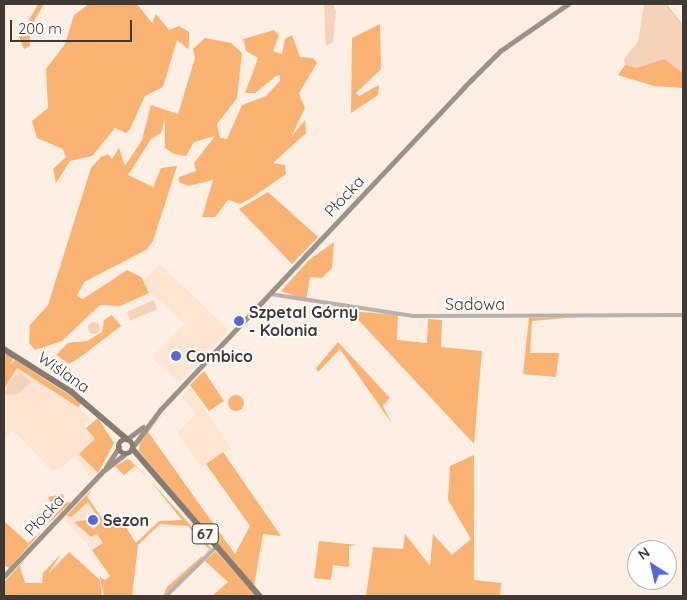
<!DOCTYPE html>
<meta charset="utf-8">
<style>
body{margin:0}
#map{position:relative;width:687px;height:600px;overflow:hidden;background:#fdefe3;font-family:Quicksand,sans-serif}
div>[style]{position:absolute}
.built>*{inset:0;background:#fde5d2}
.green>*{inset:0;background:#fab372}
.round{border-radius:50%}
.water>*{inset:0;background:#f4d3b8}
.street>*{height:4px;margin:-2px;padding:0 2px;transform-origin:2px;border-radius:2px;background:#b9b1ab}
.secondary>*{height:5px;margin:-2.5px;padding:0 2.5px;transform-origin:2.5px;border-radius:2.5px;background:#9d9289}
.primary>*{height:5.5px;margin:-2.75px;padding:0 2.75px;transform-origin:2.75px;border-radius:2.75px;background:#887b70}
.primary>.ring{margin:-2.75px;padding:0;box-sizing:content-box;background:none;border:5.5px solid #887b70;border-radius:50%}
.dots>*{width:14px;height:14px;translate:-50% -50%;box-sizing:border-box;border:2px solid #fff;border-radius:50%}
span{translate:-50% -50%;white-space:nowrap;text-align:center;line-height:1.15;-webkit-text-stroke:4px #fff;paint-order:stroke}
.shield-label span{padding:1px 4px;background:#fff;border:1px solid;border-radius:4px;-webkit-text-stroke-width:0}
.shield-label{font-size:15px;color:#3f3833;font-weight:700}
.street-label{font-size:16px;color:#3f3833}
.poi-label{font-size:16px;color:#3f3833;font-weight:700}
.left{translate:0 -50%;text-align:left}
.frame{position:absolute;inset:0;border:5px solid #3f3833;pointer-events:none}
.north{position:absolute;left:627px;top:540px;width:50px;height:50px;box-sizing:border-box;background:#fff;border:1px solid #b2afad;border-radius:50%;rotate:325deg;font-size:14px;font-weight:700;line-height:20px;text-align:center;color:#3f3833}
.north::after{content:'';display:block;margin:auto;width:18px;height:22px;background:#5468dd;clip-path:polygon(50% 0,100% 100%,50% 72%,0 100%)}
.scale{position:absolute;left:10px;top:20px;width:122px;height:22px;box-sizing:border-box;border:2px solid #3f3833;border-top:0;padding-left:6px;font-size:15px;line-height:18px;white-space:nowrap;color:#3f3833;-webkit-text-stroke:4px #fff;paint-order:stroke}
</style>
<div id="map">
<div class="built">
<i style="clip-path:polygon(160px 264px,229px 330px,179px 382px,152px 358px,184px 324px,141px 283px)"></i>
<i style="clip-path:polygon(17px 368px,72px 400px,90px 419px,84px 426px,96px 439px,79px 454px,96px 472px,91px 478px,75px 456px,59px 470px,51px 470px,13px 430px,4px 438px,4px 389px)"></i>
<i style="clip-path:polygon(190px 388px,230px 447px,201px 467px,177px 433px,196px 414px,182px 396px)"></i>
<i style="clip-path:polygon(86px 496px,105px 523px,103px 543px,92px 550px,64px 519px)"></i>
</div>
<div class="green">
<i style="clip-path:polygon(38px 4px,44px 4px,30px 28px,30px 46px,24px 49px,19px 37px)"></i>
<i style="clip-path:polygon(89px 4px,137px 4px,152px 23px,156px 14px,169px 30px,179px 26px,189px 32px,189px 45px,188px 49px,177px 40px,163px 87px,145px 96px,130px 129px,126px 133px,115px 128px,92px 156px,70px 161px,56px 183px,53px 169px,66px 157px,63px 149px,37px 138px,32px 121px,48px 108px,46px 69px,65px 44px,74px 15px)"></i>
<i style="clip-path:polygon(667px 5px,683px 25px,683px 88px,654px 86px,618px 75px)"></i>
<i style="clip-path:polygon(380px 24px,381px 69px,356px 93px,359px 96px,379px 85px,378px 95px,351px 113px,352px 38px)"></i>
<i style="clip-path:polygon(274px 30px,279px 35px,273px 51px,282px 54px,285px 39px,292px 35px,300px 57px,313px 58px,317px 63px,299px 93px,305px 108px,291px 137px,305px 120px,306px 133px,273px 163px,285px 165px,286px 174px,253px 197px,240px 204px,228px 200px,215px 217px,202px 217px,213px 180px,188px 186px,179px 182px,179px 177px,196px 171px,194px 163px,215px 136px,194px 142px,186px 156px,174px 154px,165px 148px,165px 118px,161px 133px,151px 139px,128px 175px,153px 187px,161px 168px,177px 166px,153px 241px,146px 250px,84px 282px,77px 296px,83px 299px,127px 270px,141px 277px,149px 293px,120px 306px,100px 305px,62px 341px,35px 350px,29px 343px,30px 325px,48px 305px,91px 168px,101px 157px,108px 154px,112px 159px,119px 148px,125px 166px,142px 140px,151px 105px,178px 114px,195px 58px,193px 49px,205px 38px,231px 43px,242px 53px,237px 98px,217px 124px,220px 138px,227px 139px,242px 105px,266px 96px,280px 81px,280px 75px,276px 76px,255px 93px,245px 93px,258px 58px,246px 51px,243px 39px)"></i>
<i style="clip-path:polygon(268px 192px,318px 237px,292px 264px,239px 209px)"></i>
<i style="clip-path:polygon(334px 242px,332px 268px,322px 278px,310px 277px,306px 300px,281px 291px,309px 260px)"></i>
<i style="clip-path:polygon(350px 311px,398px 315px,397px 340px,427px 343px,428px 319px,442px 320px,441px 347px,482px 351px,474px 444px)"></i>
<i style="clip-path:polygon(112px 315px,121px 326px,79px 358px,69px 364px,56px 355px,68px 343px,87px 341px,102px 332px,104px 320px)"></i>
<i style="clip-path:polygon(578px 317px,532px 321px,530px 353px,559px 353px,556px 377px,523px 374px,529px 318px)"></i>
<i style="clip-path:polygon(338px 342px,390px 398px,383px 406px,392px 424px,340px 349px,318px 372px,316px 368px)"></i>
<i style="clip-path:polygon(4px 353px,13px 358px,10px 365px,15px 360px,82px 403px,78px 407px,17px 368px,4px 389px)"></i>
<i style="clip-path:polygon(204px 371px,224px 401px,209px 411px,190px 385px)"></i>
<i class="round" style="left:228px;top:395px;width:16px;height:16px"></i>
<i style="clip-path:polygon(170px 407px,148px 432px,235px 554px,250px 526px,206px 464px,223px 452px,281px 536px,263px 534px,254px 586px,139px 451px,140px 441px,147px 432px,159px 419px)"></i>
<i style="clip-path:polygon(98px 418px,114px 443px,98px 473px,79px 454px,95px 439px,86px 428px)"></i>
<i style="clip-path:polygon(474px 455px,474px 580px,501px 583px,500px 596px,366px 596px,373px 547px,403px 549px,405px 534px,430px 566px,433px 534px,452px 555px,471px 539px,448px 500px,450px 466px)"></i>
<i style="clip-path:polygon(128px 459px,131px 461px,148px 478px,135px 466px,124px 475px,115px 466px)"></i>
<i style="clip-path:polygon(149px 479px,211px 548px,206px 553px,209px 549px,188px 526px,160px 524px,138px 545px,132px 596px,104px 596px,100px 577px,105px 580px,110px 576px,92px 550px,103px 543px,97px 534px,91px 537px,74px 522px,86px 520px,93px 529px,101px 522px,88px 502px,71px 517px,66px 516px,94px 487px,87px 496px,105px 523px,118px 515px,136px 543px,159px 521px,182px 520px)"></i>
<i style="clip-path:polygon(63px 494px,65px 503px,71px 502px,44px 528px,62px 507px,51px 504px,48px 497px)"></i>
<i style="clip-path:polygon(4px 521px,28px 543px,42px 531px,9px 568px,4px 565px)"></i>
<i style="clip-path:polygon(319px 541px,357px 545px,349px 546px,349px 567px,333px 565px,331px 580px,314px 578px)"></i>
<i style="clip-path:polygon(216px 551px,246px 584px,256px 596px,212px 596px,228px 582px,205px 561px)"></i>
<i style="clip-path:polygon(69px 552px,100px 580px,102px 596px,4px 596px,4px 582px,28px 556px,20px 566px,25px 583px,42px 583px,43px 573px,61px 554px,48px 574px)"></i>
<i style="clip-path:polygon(202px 556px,203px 558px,163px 596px,167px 587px)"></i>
</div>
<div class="water">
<i style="clip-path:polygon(324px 4px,333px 4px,336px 11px,333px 42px,326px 46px)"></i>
<i style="clip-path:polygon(644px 4px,665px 4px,683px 25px,683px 73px,664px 59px,637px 68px,625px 65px,624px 59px,638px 42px)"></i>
<i style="clip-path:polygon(154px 300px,157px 309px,130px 321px,127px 312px)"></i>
<i class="round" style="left:88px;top:322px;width:12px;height:12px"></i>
<i style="clip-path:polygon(20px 372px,31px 382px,18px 394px,4px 395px,9px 381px)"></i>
</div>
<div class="street">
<i style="left:270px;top:294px;width:145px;rotate:8.7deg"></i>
<i style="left:413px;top:316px;width:270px;rotate:-0.2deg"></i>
<i style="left:166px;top:596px;width:70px;rotate:-44.4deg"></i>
</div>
<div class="secondary">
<i style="left:127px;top:439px;width:20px;rotate:-37deg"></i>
<i style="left:134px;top:445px;width:44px;rotate:-53.4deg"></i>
<i style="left:160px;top:410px;width:444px;rotate:-46.7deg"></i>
<i style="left:464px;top:87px;width:51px;rotate:-45deg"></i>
<i style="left:500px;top:51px;width:83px;rotate:-34.7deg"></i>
<i style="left:106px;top:467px;width:24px;rotate:-57deg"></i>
<i style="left:4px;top:576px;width:144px;rotate:-46.7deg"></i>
<i style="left:103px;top:471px;width:28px;rotate:-38deg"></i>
</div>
<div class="primary">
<i style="left:4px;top:349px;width:80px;rotate:32.3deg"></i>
<i style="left:72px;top:392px;width:72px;rotate:40.5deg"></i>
<i class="ring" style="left:119px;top:440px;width:8.5px;height:8.5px"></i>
<i style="left:133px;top:449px;width:194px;rotate:49.2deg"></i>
</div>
<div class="dots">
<i style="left:239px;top:321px;background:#5468dd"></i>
<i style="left:176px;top:356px;background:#5468dd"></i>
<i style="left:93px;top:520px;background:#5468dd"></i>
</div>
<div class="shield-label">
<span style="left:205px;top:534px">67</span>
</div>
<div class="street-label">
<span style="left:344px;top:196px;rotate:-47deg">Płocka</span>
<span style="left:475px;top:304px">Sadowa</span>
<span style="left:64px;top:372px;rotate:35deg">Wiślana</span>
<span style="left:44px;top:515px;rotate:-47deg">Płocka</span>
</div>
<div class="poi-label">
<span class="left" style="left:249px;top:321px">Szpetal Górny<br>- Kolonia</span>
<span class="left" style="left:186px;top:356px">Combico</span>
<span class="left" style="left:103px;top:520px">Sezon</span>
</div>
<div class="frame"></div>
<div class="north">N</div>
<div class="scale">200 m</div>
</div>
